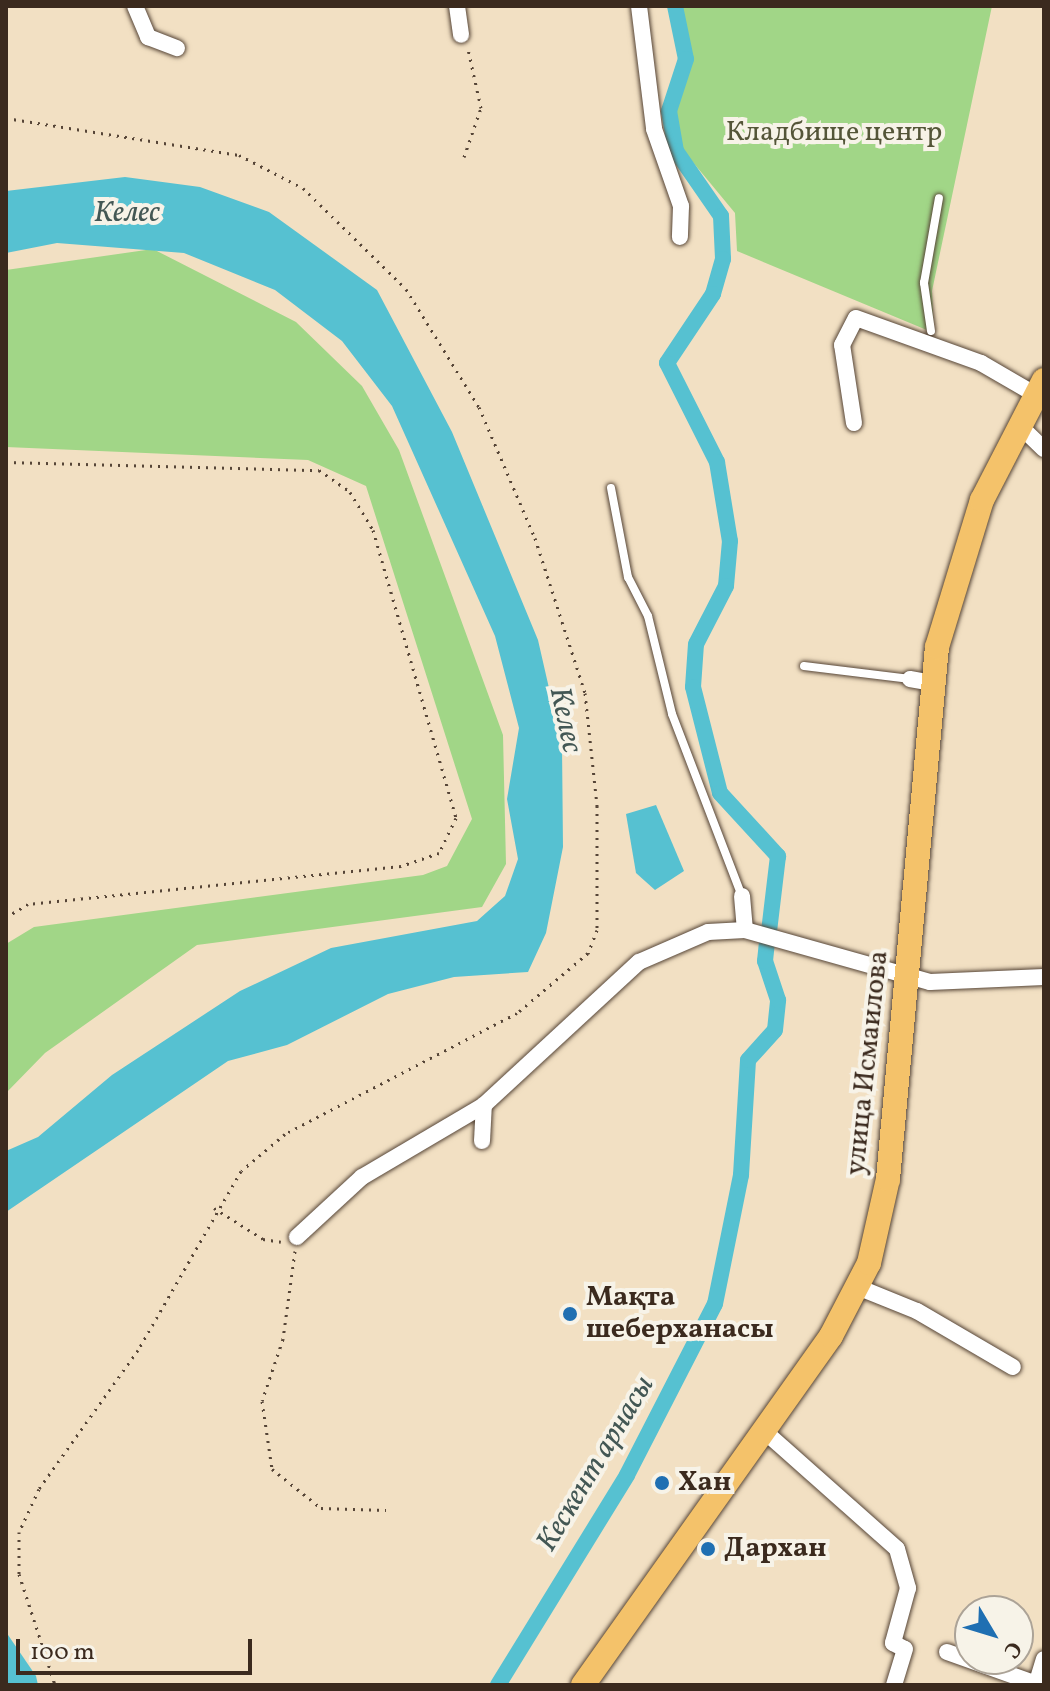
<!DOCTYPE html>
<meta charset="utf-8">
<style>
body{margin:0}
#map{position:relative;width:1050px;height:1691px;overflow:hidden;background:#f2e0c3;font-family:Vollkorn,serif}
div>[style]{position:absolute}
.green>*{inset:0;background:#a1d687}
.water>*{inset:0;background:#56c1d1}
.canal>*{height:16px;margin:-8px;padding:0 8px;transform-origin:8px;border-radius:8px;background:#56c1d1}
.path>*{height:3px;margin-top:-1.5px;transform-origin:0;background:repeating-linear-gradient(90deg,#564537 0 2px,transparent 0 8px)}
.roads{filter:drop-shadow(0 0 2px #564537) drop-shadow(0 0 2px #564537)}
.service>*{height:8px;margin:-4px;padding:0 4px;transform-origin:4px;border-radius:4px;background:#fff}
.minor>*{height:16px;margin:-8px;padding:0 8px;transform-origin:8px;border-radius:8px;background:#fff}
.primary>*{height:24px;margin:-12px;padding:0 12px;transform-origin:12px;border-radius:12px;background:#f4c26a}
.dots>*{width:22px;height:22px;translate:-50% -50%;box-sizing:border-box;border:4px solid #f7f3e8;border-radius:50%}
span{translate:-50% -50%;white-space:nowrap;text-align:center;line-height:1.15;-webkit-text-stroke:8px #f7f3e8;paint-order:stroke}
.park-label{font-size:28px;color:#545538}
.street-label{font-size:28px;color:#3b2a1e}
.poi-label{font-size:28px;color:#3b2a1e;font-weight:700}
.left{translate:0 -50%;text-align:left}
.water-label{font-size:30px;color:#435754;font-style:italic}
.frame{position:absolute;inset:0;border:8px solid #3b2a1e;pointer-events:none}
.north{position:absolute;left:954px;top:1595px;width:80px;height:80px;box-sizing:border-box;background:#f7f3e8;border:2px solid #aca397;border-radius:50%;rotate:128deg;font-size:22px;font-weight:700;line-height:32px;text-align:center;color:#3b2a1e}
.north::after{content:'';display:block;margin:auto;width:28px;height:36px;background:#1f6fb2;clip-path:polygon(50% 0,100% 100%,50% 72%,0 100%)}
.scale{position:absolute;left:16px;top:1639px;width:236px;height:36px;box-sizing:border-box;border:4px solid #3b2a1e;border-top:0;padding-left:10px;font-size:24px;line-height:28px;white-space:nowrap;color:#3b2a1e;-webkit-text-stroke:6px #f7f3e8;paint-order:stroke}
</style>
<div id="map">
<div class="green">
<i style="clip-path:polygon(679px 6px,992px 6px,932px 291px,934px 333px,737px 251px,735px 213px,682px 149px,674px 109px,690px 54px)"></i>
<i style="clip-path:polygon(153px 249px,296px 322px,362px 386px,399px 450px,503px 735px,506px 864px,482px 907px,197px 945px,45px 1053px,6px 1093px,6px 944px,34px 927px,423px 875px,447px 866px,472px 819px,366px 486px,308px 460px,6px 447px,6px 270px)"></i>
</div>
<div class="water">
<i style="clip-path:polygon(125px 177px,200px 187px,269px 212px,377px 290px,452px 432px,538px 640px,562px 745px,563px 847px,546px 933px,528px 972px,454px 977px,388px 994px,287px 1045px,228px 1061px,6px 1212px,6px 1151px,38px 1137px,112px 1075px,240px 991px,331px 948px,477px 921px,505px 896px,518px 859px,507px 799px,519px 728px,495px 636px,392px 406px,342px 341px,275px 290px,184px 253px,57px 243px,6px 253px,6px 191px)"></i>
<i style="clip-path:polygon(656px 805px,684px 871px,655px 890px,636px 873px,626px 814px)"></i>
<i style="clip-path:polygon(6px 1632px,36px 1676px,38px 1685px,6px 1685px)"></i>
</div>
<div class="canal">
<i style="left:675px;top:6px;width:54px;rotate:78.3deg"></i>
<i style="left:686px;top:59px;width:55px;rotate:108.1deg"></i>
<i style="left:669px;top:111px;width:41px;rotate:80.1deg"></i>
<i style="left:676px;top:151px;width:79px;rotate:55.3deg"></i>
<i style="left:721px;top:216px;width:43px;rotate:87.3deg"></i>
<i style="left:723px;top:259px;width:36px;rotate:106deg"></i>
<i style="left:713px;top:294px;width:83px;rotate:123.7deg"></i>
<i style="left:667px;top:363px;width:111px;rotate:63.2deg"></i>
<i style="left:717px;top:462px;width:80px;rotate:80.7deg"></i>
<i style="left:730px;top:541px;width:45px;rotate:95.1deg"></i>
<i style="left:726px;top:586px;width:65px;rotate:117.3deg"></i>
<i style="left:696px;top:644px;width:43px;rotate:94deg"></i>
<i style="left:693px;top:687px;width:109px;rotate:75.7deg"></i>
<i style="left:720px;top:793px;width:86px;rotate:47.4deg"></i>
<i style="left:778px;top:856px;width:77px;rotate:96.8deg"></i>
<i style="left:498px;top:1685px;width:246px;rotate:-58.4deg"></i>
<i style="left:627px;top:1475px;width:192px;rotate:-62.8deg"></i>
<i style="left:715px;top:1304px;width:132px;rotate:-78.6deg"></i>
<i style="left:741px;top:1175px;width:115px;rotate:-86.5deg"></i>
<i style="left:748px;top:1060px;width:40px;rotate:-48deg"></i>
<i style="left:775px;top:1030px;width:30px;rotate:-84deg"></i>
<i style="left:778px;top:1000px;width:41px;rotate:-108.4deg"></i>
<i style="left:765px;top:961px;width:18px;rotate:-84deg"></i>
</div>
<div class="path">
<i style="left:6px;top:118px;width:236px;rotate:9deg"></i>
<i style="left:239px;top:155px;width:72px;rotate:27.3deg"></i>
<i style="left:303px;top:188px;width:144px;rotate:44.4deg"></i>
<i style="left:406px;top:289px;width:139px;rotate:58.3deg"></i>
<i style="left:479px;top:407px;width:142px;rotate:66.9deg"></i>
<i style="left:535px;top:538px;width:163px;rotate:72.1deg"></i>
<i style="left:585px;top:693px;width:114px;rotate:83.9deg"></i>
<i style="left:597px;top:806px;width:124px;rotate:90deg"></i>
<i style="left:597px;top:930px;width:25px;rotate:111deg"></i>
<i style="left:588px;top:953px;width:93px;rotate:139.8deg"></i>
<i style="left:517px;top:1013px;width:262px;rotate:152.5deg"></i>
<i style="left:285px;top:1134px;width:57px;rotate:139.9deg"></i>
<i style="left:241px;top:1171px;width:207px;rotate:119.9deg"></i>
<i style="left:138px;top:1350px;width:171px;rotate:125.5deg"></i>
<i style="left:39px;top:1489px;width:47px;rotate:114.9deg"></i>
<i style="left:19px;top:1532px;width:42px;rotate:90deg"></i>
<i style="left:19px;top:1574px;width:117px;rotate:72deg"></i>
<i style="left:464px;top:157px;width:52px;rotate:-70.9deg"></i>
<i style="left:481px;top:108px;width:60px;rotate:-102.4deg"></i>
<i style="left:6px;top:462px;width:313px;rotate:1.5deg"></i>
<i style="left:319px;top:470px;width:38px;rotate:35deg"></i>
<i style="left:350px;top:492px;width:44px;rotate:58.8deg"></i>
<i style="left:373px;top:530px;width:300px;rotate:73.9deg"></i>
<i style="left:456px;top:818px;width:39px;rotate:116deg"></i>
<i style="left:439px;top:853px;width:40px;rotate:161.1deg"></i>
<i style="left:401px;top:866px;width:375px;rotate:174.2deg"></i>
<i style="left:28px;top:904px;width:26px;rotate:149deg"></i>
<i style="left:214px;top:1208px;width:58px;rotate:32.3deg"></i>
<i style="left:263px;top:1239px;width:18px;rotate:9deg"></i>
<i style="left:295px;top:1251px;width:89px;rotate:97.8deg"></i>
<i style="left:283px;top:1339px;width:65px;rotate:108.7deg"></i>
<i style="left:262px;top:1401px;width:69px;rotate:81.6deg"></i>
<i style="left:272px;top:1469px;width:63px;rotate:38.5deg"></i>
<i style="left:321px;top:1508px;width:65px;rotate:1.8deg"></i>
</div>
<div class="roads">
<div class="service">
<i style="left:931px;top:331px;width:49px;rotate:-98.3deg"></i>
<i style="left:924px;top:283px;width:86px;rotate:-80deg"></i>
<i style="left:611px;top:488px;width:91px;rotate:79.2deg"></i>
<i style="left:628px;top:577px;width:44px;rotate:62.9deg"></i>
<i style="left:648px;top:616px;width:101px;rotate:76.2deg"></i>
<i style="left:672px;top:714px;width:195px;rotate:69deg"></i>
<i style="left:804px;top:666px;width:107px;rotate:7deg"></i>
</div>
<div class="minor">
<i style="left:135px;top:6px;width:34px;rotate:67deg"></i>
<i style="left:148px;top:37px;width:31px;rotate:21deg"></i>
<i style="left:457px;top:6px;width:29px;rotate:82deg"></i>
<i style="left:639px;top:6px;width:124px;rotate:83deg"></i>
<i style="left:654px;top:129px;width:82px;rotate:70.7deg"></i>
<i style="left:681px;top:206px;width:31px;rotate:92deg"></i>
<i style="left:854px;top:423px;width:79px;rotate:-98.7deg"></i>
<i style="left:842px;top:345px;width:30px;rotate:-63deg"></i>
<i style="left:856px;top:318px;width:133px;rotate:19.8deg"></i>
<i style="left:981px;top:363px;width:64px;rotate:30.2deg"></i>
<i style="left:1020px;top:426px;width:33px;rotate:44deg"></i>
<i style="left:910px;top:679px;width:22px;rotate:10deg"></i>
<i style="left:742px;top:896px;width:34px;rotate:85deg"></i>
<i style="left:482px;top:1141px;width:36px;rotate:-87deg"></i>
<i style="left:297px;top:1237px;width:88px;rotate:-42.7deg"></i>
<i style="left:362px;top:1177px;width:142px;rotate:-30.5deg"></i>
<i style="left:484px;top:1105px;width:211px;rotate:-42.7deg"></i>
<i style="left:639px;top:962px;width:75px;rotate:-23.5deg"></i>
<i style="left:708px;top:932px;width:37px;rotate:-3deg"></i>
<i style="left:745px;top:930px;width:192px;rotate:15.7deg"></i>
<i style="left:930px;top:982px;width:114px;rotate:-2.5deg"></i>
<i style="left:860px;top:1288px;width:61px;rotate:22deg"></i>
<i style="left:917px;top:1311px;width:111px;rotate:30.3deg"></i>
<i style="left:763px;top:1430px;width:179px;rotate:41.6deg"></i>
<i style="left:897px;top:1549px;width:41px;rotate:74.2deg"></i>
<i style="left:908px;top:1588px;width:57px;rotate:105.3deg"></i>
<i style="left:893px;top:1643px;width:13px;rotate:27deg"></i>
<i style="left:905px;top:1649px;width:38px;rotate:107deg"></i>
<i style="left:947px;top:1652px;width:96px;rotate:19.6deg"></i>
<i style="left:1036px;top:1685px;width:27px;rotate:-73deg"></i>
</div>
<div class="primary">
<i style="left:583px;top:1685px;width:428px;rotate:-54.6deg"></i>
<i style="left:831px;top:1336px;width:82px;rotate:-62.5deg"></i>
<i style="left:869px;top:1263px;width:86px;rotate:-77.3deg"></i>
<i style="left:888px;top:1179px;width:534px;rotate:-84.74deg"></i>
<i style="left:937px;top:647px;width:154px;rotate:-73deg"></i>
<i style="left:982px;top:500px;width:135px;rotate:-62.7deg"></i>
</div>
</div>
<div class="dots">
<i style="left:570px;top:1314px;background:#1f6fb2"></i>
<i style="left:662px;top:1483px;background:#1f6fb2"></i>
<i style="left:708px;top:1549px;background:#1f6fb2"></i>
</div>
<div class="park-label">
<span style="left:834px;top:133px">Кладбище центр</span>
</div>
<div class="street-label">
<span style="left:868px;top:1063px;rotate:-84deg">улица Исмаилова</span>
</div>
<div class="poi-label">
<span class="left" style="left:586px;top:1314px">Мақта<br>шеберханасы</span>
<span class="left" style="left:678px;top:1483px">Хан</span>
<span class="left" style="left:724px;top:1549px">Дархан</span>
</div>
<div class="water-label">
<span style="left:127px;top:213px">Келес</span>
<span style="left:565px;top:720px;rotate:78deg">Келес</span>
<span style="left:596px;top:1464px;rotate:-59deg">Кескент арнасы</span>
</div>
<div class="frame"></div>
<div class="north">С</div>
<div class="scale">100 m</div>
</div>
